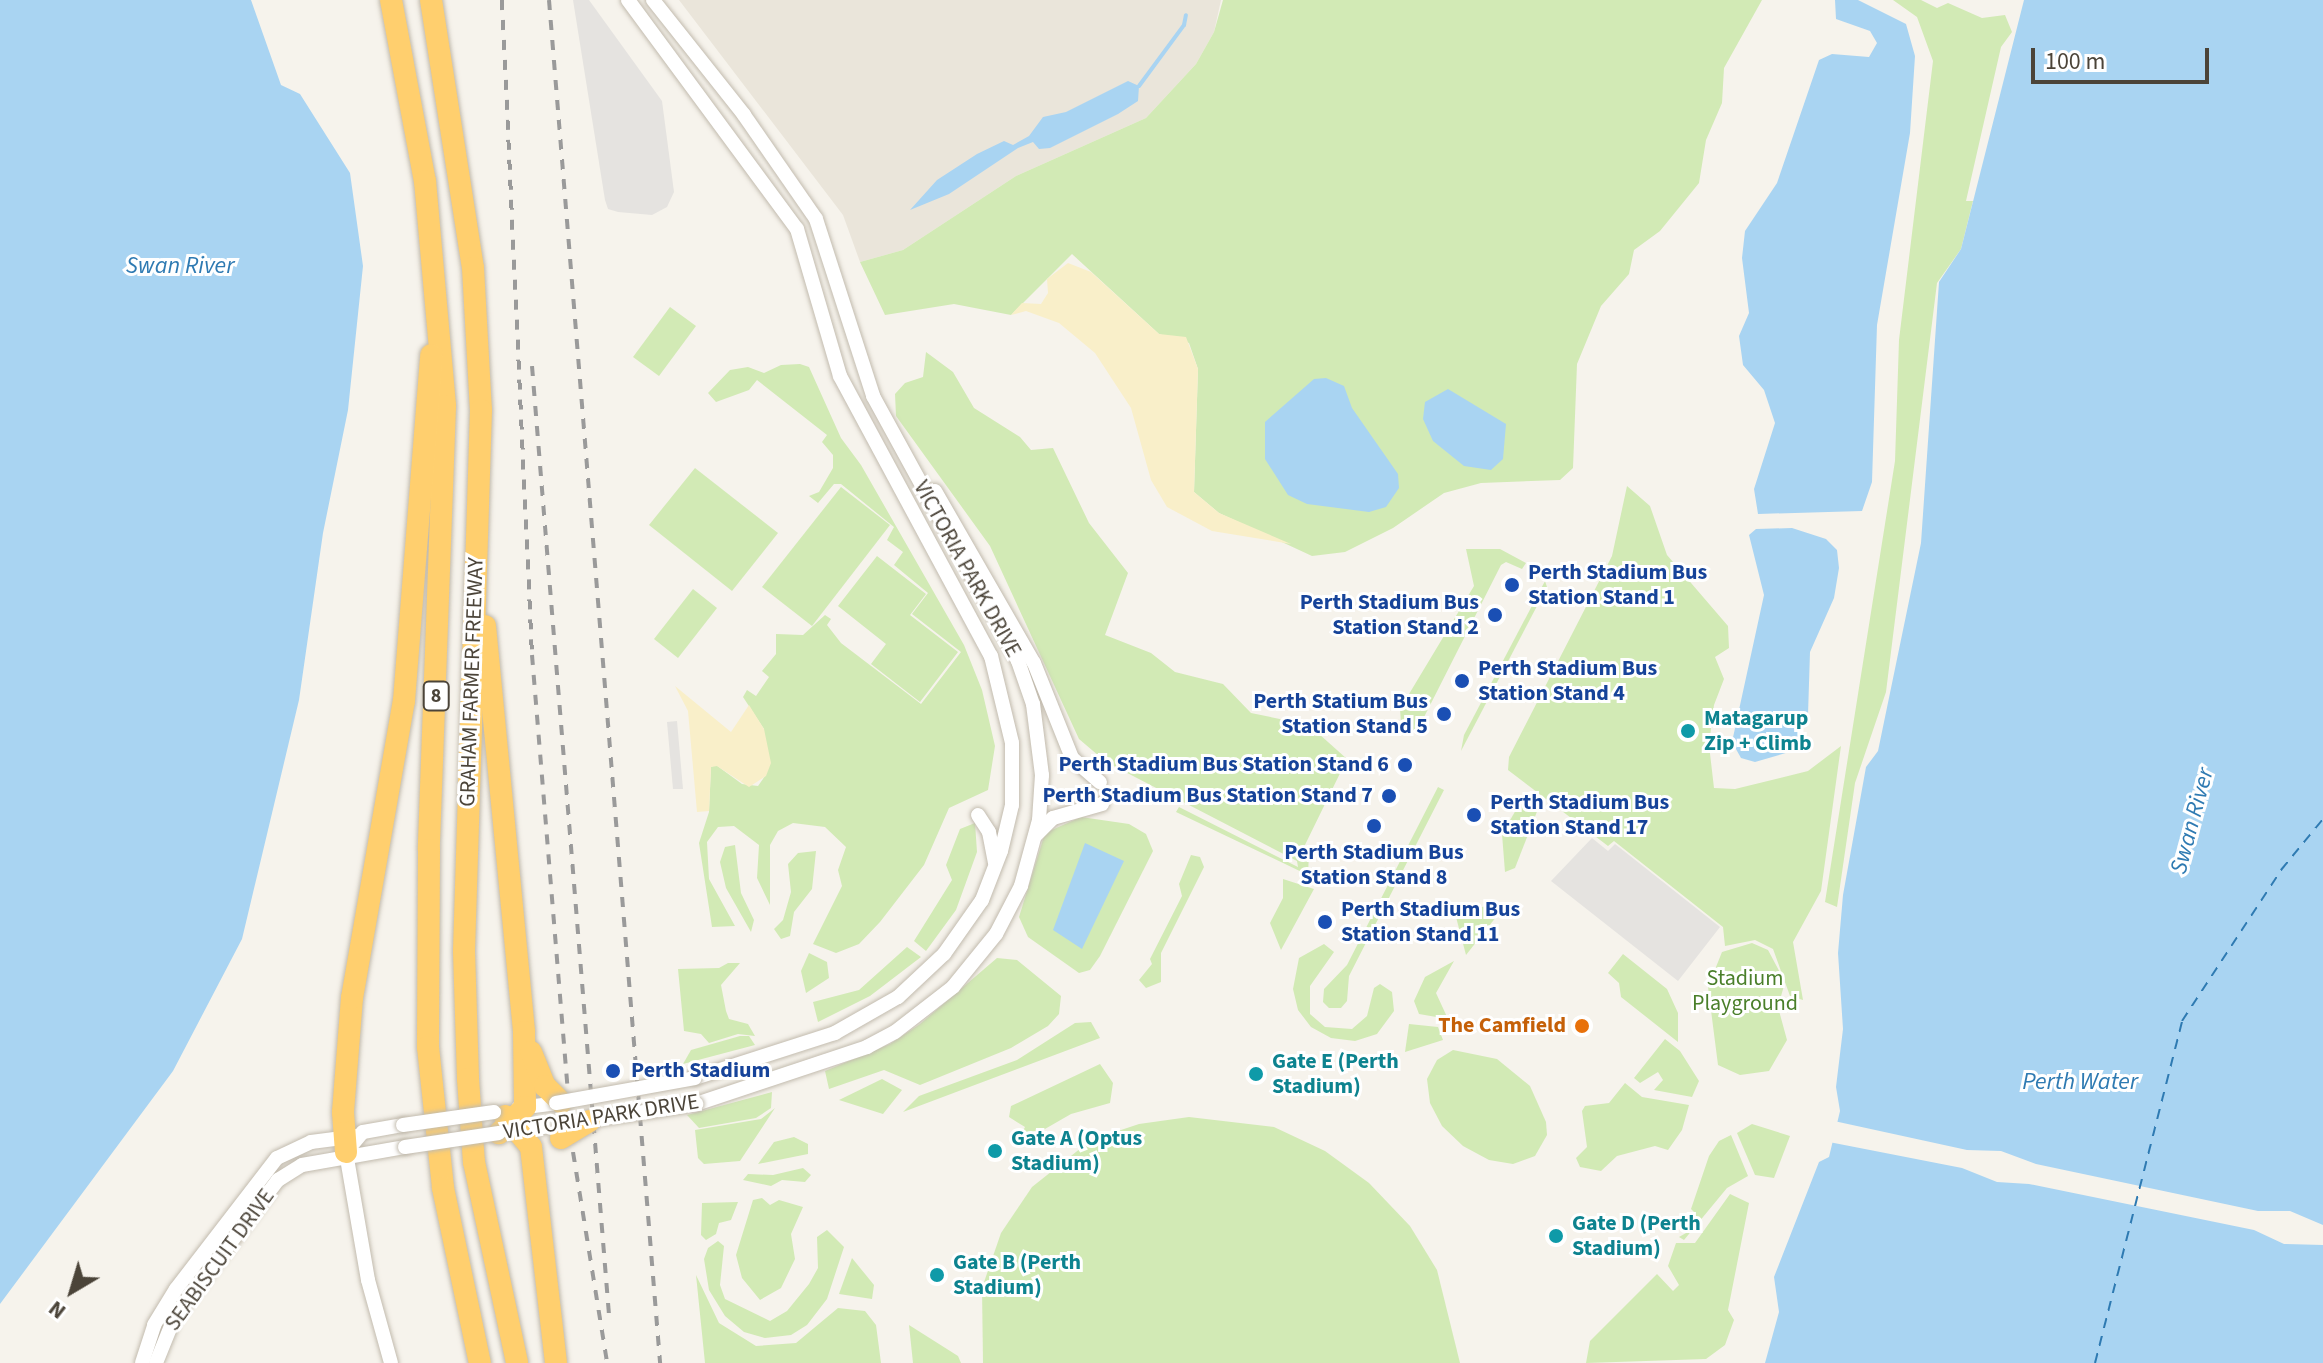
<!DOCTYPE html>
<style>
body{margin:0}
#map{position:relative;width:2323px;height:1363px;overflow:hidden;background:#f6f3ec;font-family:"Source Sans 3",sans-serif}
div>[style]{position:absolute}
.residential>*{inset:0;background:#eae5da}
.green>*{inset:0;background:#d2eab5}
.sand>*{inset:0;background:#f9efc9}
.parking>*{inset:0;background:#e5e3e0}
.water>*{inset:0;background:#a9d4f2}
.pier>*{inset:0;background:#f6f3ec}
.stream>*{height:4px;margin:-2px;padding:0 2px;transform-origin:2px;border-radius:2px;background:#a9d4f2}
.ferry>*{height:2px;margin-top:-1px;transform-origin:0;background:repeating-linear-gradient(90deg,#2e7ab2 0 10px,transparent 0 18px)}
.roads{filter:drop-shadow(0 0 2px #c2bbae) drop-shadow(0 0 2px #c2bbae)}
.tertiary>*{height:14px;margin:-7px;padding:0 7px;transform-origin:7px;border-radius:7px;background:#fff}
.motorway>*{height:22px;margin:-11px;padding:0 11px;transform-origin:11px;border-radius:11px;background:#ffcf6e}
.rail>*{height:4px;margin-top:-2px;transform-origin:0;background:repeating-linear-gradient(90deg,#9a9a9a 0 10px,transparent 0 20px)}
.bridges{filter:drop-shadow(0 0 2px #c2bbae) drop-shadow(0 0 2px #c2bbae)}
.tertiary-bridge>*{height:14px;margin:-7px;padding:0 7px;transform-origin:7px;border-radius:7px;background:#fff}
.motorway-bridge>*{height:22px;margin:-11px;padding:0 11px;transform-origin:11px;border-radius:11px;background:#ffcf6e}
.dots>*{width:22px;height:22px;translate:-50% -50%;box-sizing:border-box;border:4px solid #fff;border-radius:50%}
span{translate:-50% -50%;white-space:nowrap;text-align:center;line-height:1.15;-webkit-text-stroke:6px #fff;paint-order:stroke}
.shield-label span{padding:2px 6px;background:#fff;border:2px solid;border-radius:6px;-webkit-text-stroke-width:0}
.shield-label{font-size:20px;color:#4b4439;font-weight:700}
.street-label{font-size:22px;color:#4b4439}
.transit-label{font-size:22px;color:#164399;font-weight:700}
.left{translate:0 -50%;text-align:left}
.right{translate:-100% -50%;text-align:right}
.culture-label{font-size:22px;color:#0d838f;font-weight:700}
.park-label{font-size:22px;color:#4a7f2a}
.food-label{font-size:22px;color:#c56008;font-weight:700}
.water-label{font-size:24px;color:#2e7ab2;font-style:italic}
.north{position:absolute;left:32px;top:1251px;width:80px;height:80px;-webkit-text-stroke:6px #fff;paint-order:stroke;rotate:218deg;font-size:22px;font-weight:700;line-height:32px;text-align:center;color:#4b4439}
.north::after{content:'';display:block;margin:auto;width:28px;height:36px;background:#4b4439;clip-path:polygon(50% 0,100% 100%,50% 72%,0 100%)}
.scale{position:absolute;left:2031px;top:48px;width:178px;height:36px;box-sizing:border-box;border:4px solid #4b4439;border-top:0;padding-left:10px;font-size:24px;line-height:28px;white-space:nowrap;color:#4b4439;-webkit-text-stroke:6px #fff;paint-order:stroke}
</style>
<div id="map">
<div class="residential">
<i style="clip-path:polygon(679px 0,1221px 0,1214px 32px,1196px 64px,1146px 118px,1016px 176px,903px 250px,860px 262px,843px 215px)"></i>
</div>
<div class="green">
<i style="clip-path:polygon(1223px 0,1762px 0,1724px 68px,1722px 103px,1706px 140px,1699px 183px,1660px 231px,1634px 250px,1629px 274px,1601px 306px,1577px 364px,1573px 468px,1560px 480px,1481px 483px,1444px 493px,1393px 528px,1345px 552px,1312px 556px,1219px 513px,1194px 492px,1198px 369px,1189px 343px,1159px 334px,1072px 254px,1011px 315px,954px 304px,885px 315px,860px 262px,903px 250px,1016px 176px,1146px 118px,1196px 64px,1214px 32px)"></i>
<i style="clip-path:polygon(1893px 0,1921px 0,1937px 8px,1948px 3px,1982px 18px,2005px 15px,2012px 32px,2001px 47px,1966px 201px,1973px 201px,1961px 249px,1937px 283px,1886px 692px,1855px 783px,1837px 907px,1825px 902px,1895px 461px,1899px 340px,1933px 61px,1917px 17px)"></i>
<i style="clip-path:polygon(670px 307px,696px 326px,659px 376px,633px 357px)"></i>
<i style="clip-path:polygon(926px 352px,953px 372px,974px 408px,1020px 437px,1031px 450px,1053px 448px,1089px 523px,1128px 573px,1105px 635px,1151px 653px,1175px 672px,1223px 684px,1251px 713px,1309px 725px,1347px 759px,1303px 849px,1309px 853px,1308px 875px,1176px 812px,1179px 807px,1298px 867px,1297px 861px,1106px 762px,1079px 739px,990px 546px,896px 416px,895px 394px,905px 383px,923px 377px)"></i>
<i style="clip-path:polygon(800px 364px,809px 367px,841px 438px,861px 465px,964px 645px,982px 690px,995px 746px,988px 790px,949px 808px,924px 865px,880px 922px,859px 944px,836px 953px,813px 944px,842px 886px,838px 870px,846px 847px,825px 827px,793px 823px,778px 831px,770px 845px,770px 905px,757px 878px,759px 845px,734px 826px,718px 827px,707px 842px,709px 879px,735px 926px,712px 927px,699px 843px,709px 812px,711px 767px,716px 765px,742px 784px,758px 786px,765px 776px,764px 729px,743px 697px,747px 690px,756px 696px,769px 677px,762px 671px,776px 654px,776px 634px,803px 635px,825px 615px,831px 619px,827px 625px,841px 643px,921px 704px,961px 652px,912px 614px,928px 593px,894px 565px,903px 552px,887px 540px,894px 527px,841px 484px,834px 484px,818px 503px,809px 496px,819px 492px,833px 468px,833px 455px,822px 442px,827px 435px,757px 380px,749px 390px,716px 402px,708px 393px,730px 370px,748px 367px,764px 373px,781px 365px)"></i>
<i style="clip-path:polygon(695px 468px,778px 533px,732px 591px,649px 525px)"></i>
<i style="clip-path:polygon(1627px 486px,1650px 506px,1667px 555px,1728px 626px,1729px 648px,1715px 657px,1724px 679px,1714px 705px,1709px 745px,1714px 788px,1735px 789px,1808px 771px,1841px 746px,1821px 891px,1793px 942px,1803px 1000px,1790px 996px,1773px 949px,1755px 940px,1725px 946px,1723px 927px,1614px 841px,1608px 846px,1508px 770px,1509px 757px,1612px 556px)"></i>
<i style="clip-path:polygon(841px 487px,890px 525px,812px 626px,762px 587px)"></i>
<i style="clip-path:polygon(1466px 549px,1500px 549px,1526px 563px,1522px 569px,1506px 562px,1501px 565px,1419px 727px,1402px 736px,1400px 709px,1474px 586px)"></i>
<i style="clip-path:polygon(877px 556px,926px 594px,910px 615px,958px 652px,920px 702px,871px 664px,886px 644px,838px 606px)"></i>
<i style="clip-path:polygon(1545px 581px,1547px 587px,1461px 751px,1464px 735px)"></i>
<i style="clip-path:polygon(693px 589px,717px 608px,678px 658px,654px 639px)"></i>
<i style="clip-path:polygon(1438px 787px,1444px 790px,1349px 976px,1347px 1001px,1341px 1008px,1329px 1008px,1323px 1002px,1324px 989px,1347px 965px)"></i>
<i style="clip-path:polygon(1520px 803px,1538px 809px,1515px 868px,1505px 872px,1502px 834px)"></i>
<i style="clip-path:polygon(1081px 817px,1129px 824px,1146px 834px,1153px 851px,1100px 956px,1090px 970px,1079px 973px,1028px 937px,1019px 917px,1045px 833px)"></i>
<i style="clip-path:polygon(975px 823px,977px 852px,956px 910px,926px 951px,914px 941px,952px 880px,946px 865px,960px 829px)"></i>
<i style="clip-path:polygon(735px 845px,741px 893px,754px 920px,751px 932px,726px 888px,720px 862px,725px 847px)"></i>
<i style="clip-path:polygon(816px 851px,812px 889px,794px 912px,790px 936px,781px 939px,774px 929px,783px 920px,791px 892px,788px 864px,798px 853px)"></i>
<i style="clip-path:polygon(1191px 855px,1200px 857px,1204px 867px,1161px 953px,1161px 982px,1146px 988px,1139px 980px,1152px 964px,1150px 959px,1182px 896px,1179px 884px)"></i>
<i style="clip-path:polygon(1283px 879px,1314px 889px,1281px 950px,1270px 923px,1283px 898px)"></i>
<i style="clip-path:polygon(1501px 905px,1504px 907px,1466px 955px,1456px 917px,1461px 909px)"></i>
<i style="clip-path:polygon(1752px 943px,1768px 950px,1785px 982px,1778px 1007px,1787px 1040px,1769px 1071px,1740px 1075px,1718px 1065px,1708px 987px,1722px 952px)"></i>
<i style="clip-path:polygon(1324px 944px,1334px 952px,1310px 986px,1310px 1014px,1325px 1027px,1352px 1029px,1367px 1016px,1374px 988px,1380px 984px,1392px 992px,1394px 1011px,1377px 1034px,1355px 1041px,1331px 1038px,1311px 1027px,1298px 1010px,1293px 989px,1299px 958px)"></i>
<i style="clip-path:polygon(907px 947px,921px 957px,870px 996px,818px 1022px,813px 1002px,859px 990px)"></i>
<i style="clip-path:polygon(809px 953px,827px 962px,829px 978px,806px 993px,801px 971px)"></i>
<i style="clip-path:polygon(1623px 954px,1667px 989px,1678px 1013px,1678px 1042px,1621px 997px,1619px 983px,1608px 973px)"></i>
<i style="clip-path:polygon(997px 958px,1017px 960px,1061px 996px,1059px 1014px,1048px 1026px,1011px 1048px,920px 1085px,884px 1070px,829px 1089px,825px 1071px,890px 1044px,920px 1024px)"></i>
<i style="clip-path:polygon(1454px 961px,1436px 993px,1448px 1019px,1419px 1014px,1414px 1001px,1425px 977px)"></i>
<i style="clip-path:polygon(728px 963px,740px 963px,721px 985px,726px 1011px,729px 1019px,748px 1024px,755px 1036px,738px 1034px,709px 1043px,701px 1034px,684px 1031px,678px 969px,719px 968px)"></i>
<i style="clip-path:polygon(1091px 1022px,1100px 1038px,903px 1112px,919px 1096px,1017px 1060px,1075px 1023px)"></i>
<i style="clip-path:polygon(1409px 1024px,1438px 1027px,1443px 1040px,1405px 1052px)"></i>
<i style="clip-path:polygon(740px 1036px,749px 1036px,755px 1045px,683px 1064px,691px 1050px)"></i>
<i style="clip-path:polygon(1665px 1039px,1680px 1051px,1699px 1081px,1692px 1097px,1654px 1090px,1663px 1080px,1658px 1072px,1640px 1083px,1634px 1078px)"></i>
<i style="clip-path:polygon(1453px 1050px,1497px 1059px,1530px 1086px,1546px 1122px,1547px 1135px,1535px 1156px,1513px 1164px,1489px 1160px,1463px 1146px,1442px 1126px,1430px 1103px,1427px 1079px,1437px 1060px)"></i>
<i style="clip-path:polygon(1100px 1064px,1113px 1083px,1110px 1103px,1071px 1114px,1031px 1137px,1021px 1135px,1025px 1127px,1009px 1117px,1011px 1106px)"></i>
<i style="clip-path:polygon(882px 1079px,902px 1090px,883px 1114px,839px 1100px)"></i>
<i style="clip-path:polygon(1625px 1083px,1642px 1097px,1689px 1105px,1682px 1130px,1668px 1150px,1655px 1146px,1617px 1156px,1601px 1171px,1580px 1167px,1576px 1158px,1587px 1147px,1582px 1111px,1585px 1106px,1609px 1103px)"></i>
<i style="clip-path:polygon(772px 1092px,771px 1108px,756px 1118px,699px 1128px,687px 1115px)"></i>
<i style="clip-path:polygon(775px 1108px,740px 1161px,704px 1164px,698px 1158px,695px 1130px,761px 1119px)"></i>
<i style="clip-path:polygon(1189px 1117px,1274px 1127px,1325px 1151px,1369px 1183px,1410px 1226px,1437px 1270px,1460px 1363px,983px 1363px,982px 1288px,1001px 1233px,1032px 1187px,1091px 1140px,1139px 1124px)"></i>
<i style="clip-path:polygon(1752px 1124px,1790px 1136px,1774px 1178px,1755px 1175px,1737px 1133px)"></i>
<i style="clip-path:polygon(1731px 1135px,1748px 1176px,1727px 1188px,1684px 1240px,1679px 1237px,1686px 1233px,1695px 1213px,1691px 1209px,1709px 1156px,1719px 1141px)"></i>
<i style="clip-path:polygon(794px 1137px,808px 1144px,808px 1154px,758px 1164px,774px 1142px)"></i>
<i style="clip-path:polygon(803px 1168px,811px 1175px,805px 1182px,782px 1180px,771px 1186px,743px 1180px,748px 1174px,773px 1175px)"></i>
<i style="clip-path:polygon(1730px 1194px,1749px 1203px,1728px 1310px,1734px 1320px,1725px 1345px,1706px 1359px,1586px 1363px,1590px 1341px,1657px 1274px,1673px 1291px,1679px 1285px,1668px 1266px,1676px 1243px,1695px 1243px)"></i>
<i style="clip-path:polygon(762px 1198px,770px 1205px,779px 1200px,803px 1207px,791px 1234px,795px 1259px,781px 1288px,760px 1300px,742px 1278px,736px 1255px,753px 1200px)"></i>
<i style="clip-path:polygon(738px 1202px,731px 1220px,719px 1223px,716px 1234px,706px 1240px,701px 1235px,702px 1203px)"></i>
<i style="clip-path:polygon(827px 1230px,844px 1247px,827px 1299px,807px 1325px,791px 1335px,765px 1338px,744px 1332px,725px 1316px,709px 1290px,704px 1259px,708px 1248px,718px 1241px,724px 1246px,720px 1285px,725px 1299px,770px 1321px,787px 1311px,809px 1284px,818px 1268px,817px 1237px)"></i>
<i style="clip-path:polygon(852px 1258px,874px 1285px,872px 1299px,839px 1294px)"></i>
<i style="clip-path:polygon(696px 1275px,719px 1323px,756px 1346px,796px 1343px,838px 1308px,865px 1311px,876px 1325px,881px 1363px,705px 1363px)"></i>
<i style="clip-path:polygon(909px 1325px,958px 1356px,961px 1363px,913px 1363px)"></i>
</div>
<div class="sand">
<i style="clip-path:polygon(1068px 263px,1091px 272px,1159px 334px,1186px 337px,1198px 369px,1194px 492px,1219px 513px,1291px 544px,1212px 531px,1167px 507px,1151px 480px,1131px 408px,1095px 353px,1059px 323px,1026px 311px,1011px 315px,1022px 303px,1041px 304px,1048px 293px,1047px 279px)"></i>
<i style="clip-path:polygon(675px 686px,731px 732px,749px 705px,764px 729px,771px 763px,766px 776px,749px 787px,717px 766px,711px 767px,709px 811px,697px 812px,688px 711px)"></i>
</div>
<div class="parking">
<i style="clip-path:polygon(573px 0,589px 0,662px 101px,674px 192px,667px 207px,652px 215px,618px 212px,608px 209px,605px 200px)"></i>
<i style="clip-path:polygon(677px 721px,683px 789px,673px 789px,667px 722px)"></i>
<i style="clip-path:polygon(1592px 838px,1608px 851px,1615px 844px,1720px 927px,1678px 981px,1551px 881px)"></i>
</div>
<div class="water">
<i style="clip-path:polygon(0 0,251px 0,281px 85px,300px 94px,350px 173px,363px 266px,348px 410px,323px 533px,299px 700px,242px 939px,173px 1071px,0 1304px)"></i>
<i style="clip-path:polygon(1858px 0,1906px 24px,1915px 56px,1910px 133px,1877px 325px,1872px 482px,1862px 511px,1758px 514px,1754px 489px,1775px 423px,1764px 390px,1743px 365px,1739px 336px,1749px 313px,1742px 258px,1745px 231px,1777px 183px,1819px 60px,1832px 54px,1869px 57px,1877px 43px,1870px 31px,1836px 19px,1835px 0)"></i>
<i style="clip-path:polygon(2024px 0,2323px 0,2323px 1363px,1765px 1363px,1779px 1312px,1774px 1277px,1819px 1162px,1829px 1157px,1840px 1111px,1836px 1087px,1843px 1029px,1838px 953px,1843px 895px,1866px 767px,1878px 751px,1921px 543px,1939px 282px,1961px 249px)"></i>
<i style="clip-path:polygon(1128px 81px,1139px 86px,1138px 101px,1118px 114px,1050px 148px,1039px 149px,1033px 142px,1018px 148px,949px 194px,910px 210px,937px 180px,977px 154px,1004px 141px,1013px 145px,1029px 136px,1043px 117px,1066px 112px)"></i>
<i style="clip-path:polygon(1326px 378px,1344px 386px,1352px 408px,1398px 474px,1399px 488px,1386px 507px,1369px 512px,1307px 504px,1288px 495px,1265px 459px,1265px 422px,1314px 379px)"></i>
<i style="clip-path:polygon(1448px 389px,1506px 424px,1503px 459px,1491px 470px,1464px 466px,1433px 441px,1423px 419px,1425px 402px)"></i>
<i style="clip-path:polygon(1792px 528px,1826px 539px,1837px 550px,1839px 568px,1834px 598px,1810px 652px,1808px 715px,1798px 738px,1789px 752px,1755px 762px,1741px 758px,1732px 742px,1764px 595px,1749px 535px,1756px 529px)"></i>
<i style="clip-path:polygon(1085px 843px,1124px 861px,1082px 949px,1053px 930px)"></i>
</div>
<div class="pier">
<i style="clip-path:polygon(1834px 1121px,1967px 1150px,2001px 1151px,2036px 1164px,2258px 1211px,2290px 1211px,2323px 1225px,2323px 1245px,2284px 1244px,2254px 1230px,2029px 1184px,1997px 1182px,1962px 1168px,1829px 1142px)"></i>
</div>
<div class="stream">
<i style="left:1139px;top:86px;width:76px;rotate:-53.6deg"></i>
<i style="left:1184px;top:25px;width:10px;rotate:-79deg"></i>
</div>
<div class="ferry">
<i style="left:2095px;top:1363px;width:353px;rotate:-75.7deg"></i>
<i style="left:2182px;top:1021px;width:181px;rotate:-56.7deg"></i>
<i style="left:2281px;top:870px;width:66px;rotate:-50.5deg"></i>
</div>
<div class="roads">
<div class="tertiary">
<i style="left:628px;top:0;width:285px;rotate:53.6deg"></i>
<i style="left:797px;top:229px;width:153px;rotate:73.7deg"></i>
<i style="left:840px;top:376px;width:318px;rotate:61.7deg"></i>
<i style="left:991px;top:656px;width:89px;rotate:76.4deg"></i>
<i style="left:1012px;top:743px;width:62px;rotate:90deg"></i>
<i style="left:1012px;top:805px;width:47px;rotate:103.4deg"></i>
<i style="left:1001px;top:851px;width:53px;rotate:111.2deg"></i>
<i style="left:982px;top:900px;width:66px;rotate:125.1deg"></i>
<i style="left:944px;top:954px;width:63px;rotate:136.9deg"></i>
<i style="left:898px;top:997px;width:73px;rotate:150.3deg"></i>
<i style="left:835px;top:1033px;width:147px;rotate:162.2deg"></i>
<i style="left:653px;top:0;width:147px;rotate:51.6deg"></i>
<i style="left:744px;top:115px;width:126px;rotate:55.3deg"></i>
<i style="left:816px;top:219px;width:186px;rotate:72.1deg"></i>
<i style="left:873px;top:396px;width:302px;rotate:61.3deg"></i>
<i style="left:1018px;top:661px;width:46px;rotate:70.8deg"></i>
<i style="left:1033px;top:704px;width:72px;rotate:82.8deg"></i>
<i style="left:1042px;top:775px;width:45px;rotate:93.8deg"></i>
<i style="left:1039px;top:820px;width:68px;rotate:105.3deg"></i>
<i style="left:1021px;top:886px;width:54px;rotate:117.5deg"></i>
<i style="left:996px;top:934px;width:68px;rotate:129.1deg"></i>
<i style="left:953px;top:987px;width:73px;rotate:142.2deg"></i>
<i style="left:895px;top:1032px;width:32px;rotate:152deg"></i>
<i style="left:867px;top:1047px;width:180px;rotate:161.6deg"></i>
<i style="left:935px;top:491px;width:198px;rotate:60.1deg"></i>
<i style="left:1034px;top:663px;width:102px;rotate:68.2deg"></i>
<i style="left:1072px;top:758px;width:37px;rotate:41deg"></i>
<i style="left:978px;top:815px;width:20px;rotate:57deg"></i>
<i style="left:989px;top:832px;width:31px;rotate:79deg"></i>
<i style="left:1036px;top:835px;width:24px;rotate:-45deg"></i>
<i style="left:1053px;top:818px;width:51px;rotate:-15.9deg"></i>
<i style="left:518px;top:1108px;width:38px;rotate:-7deg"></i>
<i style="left:512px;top:1131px;width:47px;rotate:-7.3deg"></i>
<i style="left:142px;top:1363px;width:40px;rotate:-72deg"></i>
<i style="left:154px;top:1325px;width:42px;rotate:-58.6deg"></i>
<i style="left:176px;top:1289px;width:165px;rotate:-52.4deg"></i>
<i style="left:277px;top:1158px;width:38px;rotate:-25deg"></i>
<i style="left:311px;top:1142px;width:47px;rotate:-7.3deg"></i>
<i style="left:156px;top:1363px;width:51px;rotate:-68deg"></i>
<i style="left:175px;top:1316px;width:171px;rotate:-52.9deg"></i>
<i style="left:278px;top:1180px;width:28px;rotate:-32deg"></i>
<i style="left:302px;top:1165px;width:105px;rotate:-9.9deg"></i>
<i style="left:391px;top:1363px;width:86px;rotate:-105.5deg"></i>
<i style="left:368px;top:1280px;width:130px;rotate:-99.8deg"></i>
<i style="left:346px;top:1152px;width:26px;rotate:-50deg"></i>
<i style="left:363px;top:1132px;width:41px;rotate:-9.9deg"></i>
</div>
<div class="motorway">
<i style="left:391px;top:0;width:184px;rotate:79.4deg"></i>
<i style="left:425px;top:181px;width:226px;rotate:84.9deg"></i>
<i style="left:445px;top:406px;width:444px;rotate:92.1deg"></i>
<i style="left:429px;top:850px;width:197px;rotate:90.3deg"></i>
<i style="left:428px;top:1047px;width:142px;rotate:83.9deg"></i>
<i style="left:443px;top:1188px;width:179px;rotate:78.1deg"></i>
<i style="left:431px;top:0;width:271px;rotate:81.1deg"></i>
<i style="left:473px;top:268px;width:142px;rotate:86.8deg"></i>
<i style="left:481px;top:410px;width:541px;rotate:91.8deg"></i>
<i style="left:464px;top:951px;width:128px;rotate:88.2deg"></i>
<i style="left:468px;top:1079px;width:83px;rotate:85.9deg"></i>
<i style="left:474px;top:1162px;width:206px;rotate:77.9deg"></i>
<i style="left:485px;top:626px;width:408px;rotate:84.5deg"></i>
<i style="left:524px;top:1032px;width:75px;rotate:89.2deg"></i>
<i style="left:525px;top:1107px;width:37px;rotate:135deg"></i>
<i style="left:531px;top:1052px;width:37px;rotate:68deg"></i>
<i style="left:545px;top:1086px;width:23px;rotate:45deg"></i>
<i style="left:505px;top:1116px;width:40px;rotate:50deg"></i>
<i style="left:531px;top:1147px;width:217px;rotate:83.4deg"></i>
<i style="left:346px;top:1152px;width:40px;rotate:-94.3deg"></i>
<i style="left:343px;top:1112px;width:114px;rotate:-85.5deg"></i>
<i style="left:352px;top:998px;width:302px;rotate:-80.1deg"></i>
<i style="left:404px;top:701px;width:347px;rotate:-85.5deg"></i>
</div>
</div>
<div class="rail">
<i style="left:502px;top:0;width:656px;rotate:87.38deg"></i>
<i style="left:532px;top:655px;width:499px;rotate:85.3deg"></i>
<i style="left:573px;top:1152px;width:214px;rotate:80.8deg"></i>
<i style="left:549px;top:0;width:1368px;rotate:85.34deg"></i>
<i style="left:532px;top:366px;width:952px;rotate:85.36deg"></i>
</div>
<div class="bridges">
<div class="tertiary-bridge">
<i style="left:556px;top:1103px;width:141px;rotate:-10.2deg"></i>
<i style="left:403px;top:1125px;width:92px;rotate:-8.1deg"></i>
<i style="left:559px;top:1125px;width:139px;rotate:-8.7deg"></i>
<i style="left:405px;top:1147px;width:95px;rotate:-8.5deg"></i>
</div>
<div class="motorway-bridge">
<i style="left:561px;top:1138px;width:33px;rotate:-31deg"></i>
</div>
</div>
<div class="dots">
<i style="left:1512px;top:585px;background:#1a4fb4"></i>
<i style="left:1495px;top:615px;background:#1a4fb4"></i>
<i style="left:1462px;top:681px;background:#1a4fb4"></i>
<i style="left:1444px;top:714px;background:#1a4fb4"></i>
<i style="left:1688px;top:731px;background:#0f9aa8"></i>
<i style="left:1405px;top:765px;background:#1a4fb4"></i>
<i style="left:1389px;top:796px;background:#1a4fb4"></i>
<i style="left:1474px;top:815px;background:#1a4fb4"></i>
<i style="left:1374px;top:826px;background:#1a4fb4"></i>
<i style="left:1325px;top:922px;background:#1a4fb4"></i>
<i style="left:1582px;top:1026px;background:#e8710a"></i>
<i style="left:613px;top:1071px;background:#1a4fb4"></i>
<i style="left:1256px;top:1074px;background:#0f9aa8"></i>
<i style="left:995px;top:1151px;background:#0f9aa8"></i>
<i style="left:1556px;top:1236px;background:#0f9aa8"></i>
<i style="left:937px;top:1275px;background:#0f9aa8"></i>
</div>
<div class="shield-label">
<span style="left:436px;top:696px">8</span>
</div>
<div class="street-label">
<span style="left:967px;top:569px;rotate:61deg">VICTORIA PARK DRIVE</span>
<span style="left:472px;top:682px;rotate:-88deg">GRAHAM FARMER FREEWAY</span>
<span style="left:601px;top:1117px;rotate:-9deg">VICTORIA PARK DRIVE</span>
<span style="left:220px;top:1260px;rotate:-54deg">SEABISCUIT DRIVE</span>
</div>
<div class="transit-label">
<span class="left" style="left:1528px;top:585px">Perth Stadium Bus<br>Station Stand 1</span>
<span class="right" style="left:1479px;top:615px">Perth Stadium Bus<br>Station Stand 2</span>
<span class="left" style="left:1478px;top:681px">Perth Stadium Bus<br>Station Stand 4</span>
<span class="right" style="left:1428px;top:714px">Perth Statium Bus<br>Station Stand 5</span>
<span class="right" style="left:1389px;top:765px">Perth Stadium Bus Station Stand 6</span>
<span class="right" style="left:1373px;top:796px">Perth Stadium Bus Station Stand 7</span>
<span class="left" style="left:1490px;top:815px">Perth Stadium Bus<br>Station Stand 17</span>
<span style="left:1374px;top:865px">Perth Stadium Bus<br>Station Stand 8</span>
<span class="left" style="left:1341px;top:922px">Perth Stadium Bus<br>Station Stand 11</span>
<span class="left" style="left:631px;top:1071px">Perth Stadium</span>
</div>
<div class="culture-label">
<span class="left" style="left:1704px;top:731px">Matagarup<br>Zip + Climb</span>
<span class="left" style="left:1272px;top:1074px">Gate E (Perth<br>Stadium)</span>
<span class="left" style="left:1011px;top:1151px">Gate A (Optus<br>Stadium)</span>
<span class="left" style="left:1572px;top:1236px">Gate D (Perth<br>Stadium)</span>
<span class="left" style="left:953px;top:1275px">Gate B (Perth<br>Stadium)</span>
</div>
<div class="park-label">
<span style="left:1745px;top:991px">Stadium<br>Playground</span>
</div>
<div class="food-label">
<span class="right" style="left:1566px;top:1026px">The Camfield</span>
</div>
<div class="water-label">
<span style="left:180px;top:266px">Swan River</span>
<span style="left:2192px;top:821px;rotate:-75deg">Swan River</span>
<span style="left:2080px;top:1082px">Perth Water</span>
</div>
<div class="north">N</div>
<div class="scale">100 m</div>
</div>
